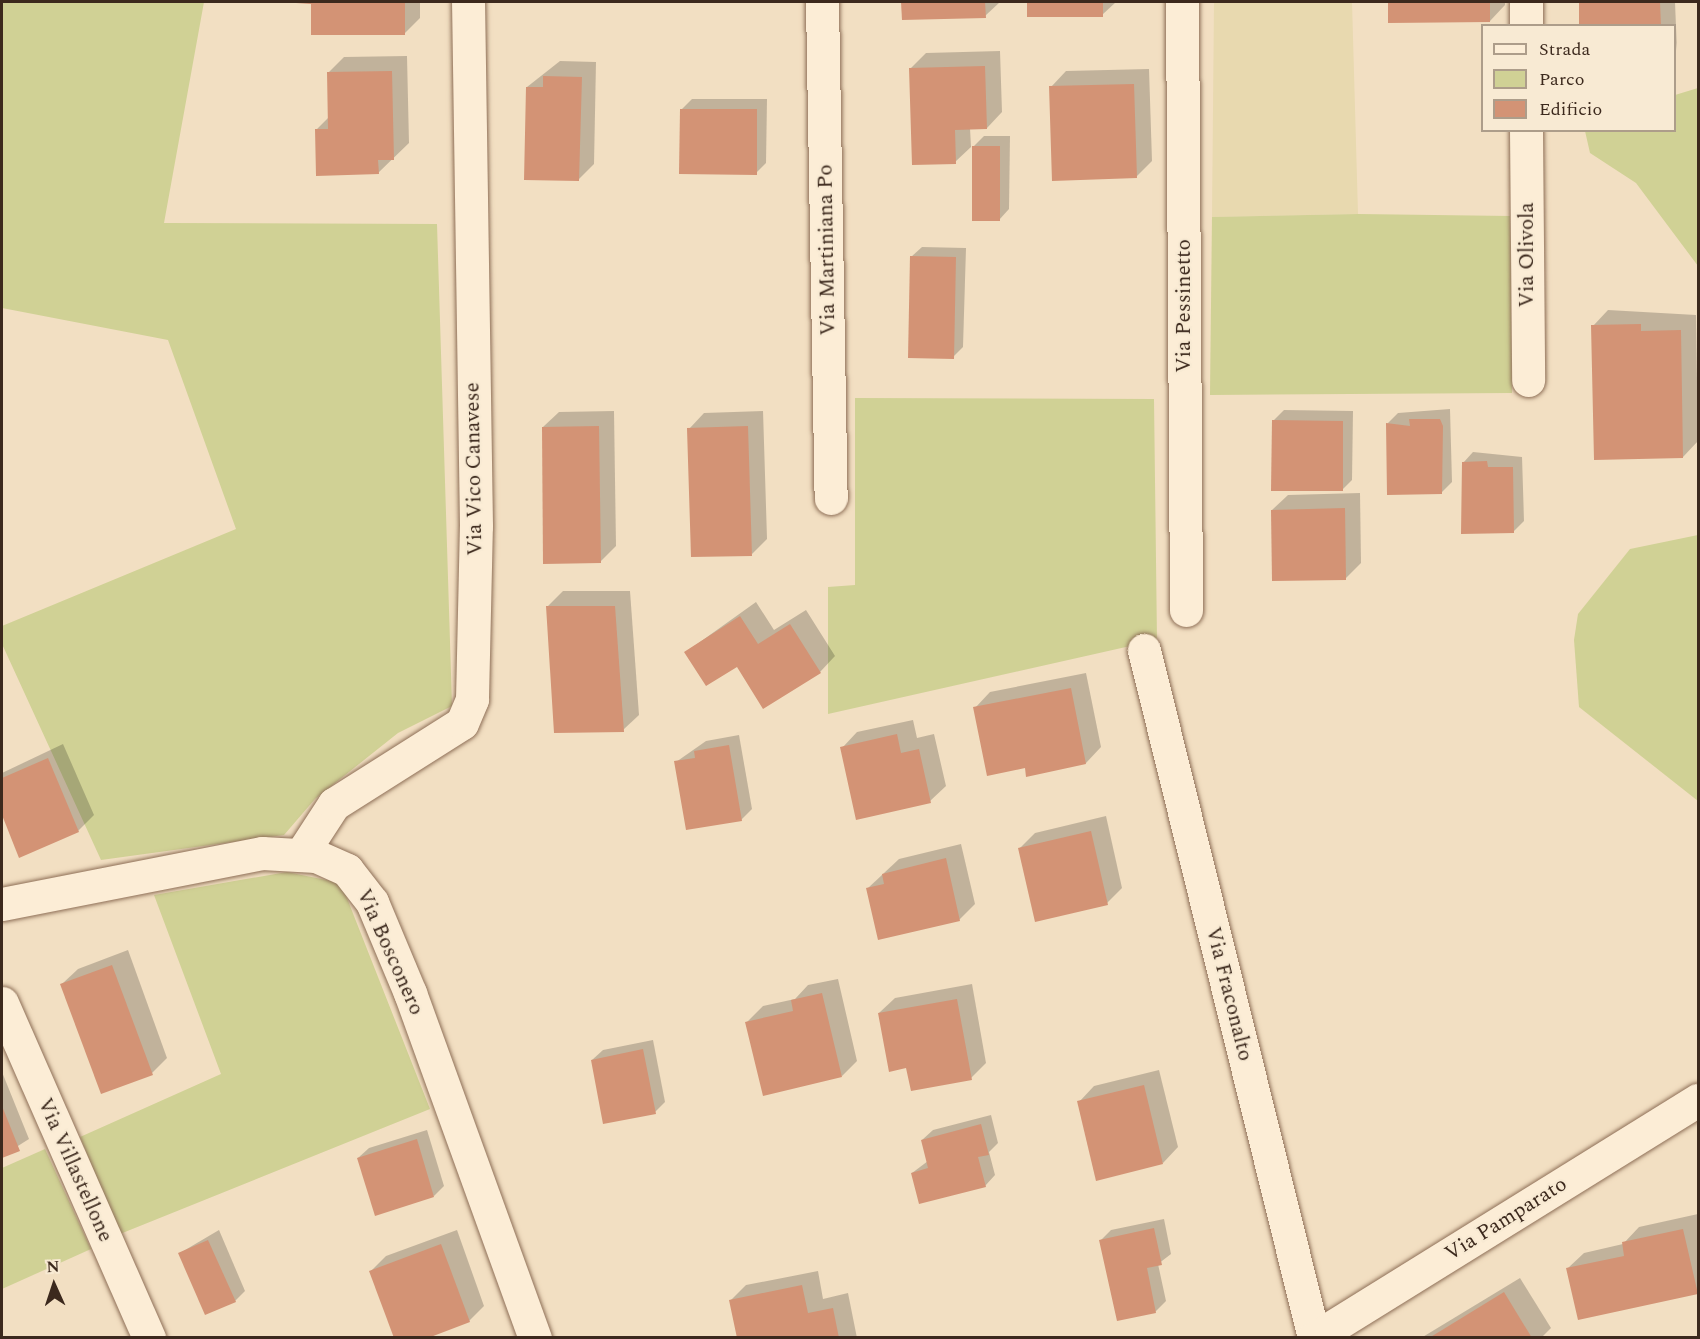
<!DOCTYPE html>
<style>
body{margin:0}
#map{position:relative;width:1700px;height:1339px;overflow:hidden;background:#f2dfc2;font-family:Spectral,serif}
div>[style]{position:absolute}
.farmland>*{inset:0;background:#e8d9af}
.green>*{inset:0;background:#d0d195}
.shadow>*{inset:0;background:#0003}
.building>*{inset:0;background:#d39375}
.roads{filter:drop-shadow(0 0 2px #8e6f57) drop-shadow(0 0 2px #8e6f57)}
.minor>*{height:33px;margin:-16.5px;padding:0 16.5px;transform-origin:16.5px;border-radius:16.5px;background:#fcedd6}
span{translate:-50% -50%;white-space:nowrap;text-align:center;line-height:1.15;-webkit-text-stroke:4.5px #f8ead3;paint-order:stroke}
.street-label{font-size:21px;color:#3c291d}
.frame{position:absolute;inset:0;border:3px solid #3c291d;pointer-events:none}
.legend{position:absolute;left:1481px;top:24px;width:195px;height:108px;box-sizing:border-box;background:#f8ead3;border:2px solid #ad9d8a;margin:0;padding:8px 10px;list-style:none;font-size:18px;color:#3c291d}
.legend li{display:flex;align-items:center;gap:12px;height:30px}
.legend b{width:30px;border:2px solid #ad9d8a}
.north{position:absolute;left:24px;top:1255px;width:60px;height:60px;-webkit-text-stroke:4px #f8ead3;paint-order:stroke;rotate:357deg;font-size:16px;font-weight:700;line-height:24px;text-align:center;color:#3c291d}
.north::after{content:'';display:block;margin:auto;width:21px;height:27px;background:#3c291d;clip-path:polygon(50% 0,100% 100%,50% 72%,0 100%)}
</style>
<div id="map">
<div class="farmland">
<i style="clip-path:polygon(1214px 2px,1352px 2px,1358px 214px,1212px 217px)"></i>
</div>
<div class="green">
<i style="clip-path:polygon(2px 2px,204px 2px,164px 223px,437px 224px,452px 706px,398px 733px,315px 799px,284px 835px,101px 860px,2px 644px,2px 626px,236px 529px,168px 340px,2px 308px)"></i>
<i style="clip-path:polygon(1698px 88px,1698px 266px,1636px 183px,1590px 153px,1585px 131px,1674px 130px,1675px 95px)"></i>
<i style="clip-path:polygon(1358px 214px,1510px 216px,1512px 393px,1210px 395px,1212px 217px)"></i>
<i style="clip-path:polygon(855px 398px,1154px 399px,1157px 640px,828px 714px,828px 587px,855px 585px)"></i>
<i style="clip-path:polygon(1698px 535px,1698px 801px,1579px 707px,1574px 640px,1578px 614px,1630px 549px)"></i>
<i style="clip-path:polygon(287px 872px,341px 883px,430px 1109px,120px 1234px,80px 1137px,221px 1074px,154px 895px)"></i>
<i style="clip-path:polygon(45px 1149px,91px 1249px,2px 1289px,2px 1168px)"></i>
</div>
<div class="shadow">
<i style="clip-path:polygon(283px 2px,420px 2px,420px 18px,404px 34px,312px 3px)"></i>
<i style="clip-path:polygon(903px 2px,1000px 2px,985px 16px,903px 19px)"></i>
<i style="clip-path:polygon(1028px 2px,1116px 2px,1102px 15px,1028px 15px)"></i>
<i style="clip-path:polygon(1390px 2px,1505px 2px,1505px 5px,1490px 21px,1390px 22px)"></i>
<i style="clip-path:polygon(1580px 2px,1675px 2px,1677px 51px,1674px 26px,1581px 26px)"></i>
<i style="clip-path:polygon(1000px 51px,1002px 112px,987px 128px,970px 128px,971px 147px,955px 162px,910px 69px,926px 53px)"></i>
<i style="clip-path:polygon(407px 56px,409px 143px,378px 173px,317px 129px,329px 117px,328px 73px,344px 57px)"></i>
<i style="clip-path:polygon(560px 61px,596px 62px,594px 164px,578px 180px,527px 87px)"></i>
<i style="clip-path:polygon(1149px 69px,1152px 161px,1136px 177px,1051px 87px,1066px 71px)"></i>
<i style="clip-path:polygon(692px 99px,767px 99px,766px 163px,756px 173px,682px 109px)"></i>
<i style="clip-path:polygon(984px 136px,1010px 136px,1009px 209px,999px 220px,974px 146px)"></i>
<i style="clip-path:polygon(922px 247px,966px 248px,963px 347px,953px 357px,911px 257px)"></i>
<i style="clip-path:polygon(1608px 310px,1696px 315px,1698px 441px,1683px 457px,1593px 326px)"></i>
<i style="clip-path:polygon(1450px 409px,1452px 482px,1441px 493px,1387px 424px,1398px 413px)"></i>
<i style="clip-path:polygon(1284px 410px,1353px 411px,1352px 480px,1342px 490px,1273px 421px)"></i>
<i style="clip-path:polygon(614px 411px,616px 546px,600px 562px,543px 427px,559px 412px)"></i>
<i style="clip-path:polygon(763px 411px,767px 539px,752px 554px,689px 429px,704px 413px)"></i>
<i style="clip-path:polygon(1473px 452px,1522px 457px,1524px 521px,1514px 531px,1463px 463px)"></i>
<i style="clip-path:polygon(1360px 493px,1361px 563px,1345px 579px,1272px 510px,1288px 495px)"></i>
<i style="clip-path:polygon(563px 591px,630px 591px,639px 715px,623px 730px,547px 607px)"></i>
<i style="clip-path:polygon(756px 602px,774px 630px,806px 610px,835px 656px,820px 672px,737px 665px,686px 652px)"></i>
<i style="clip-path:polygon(1086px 673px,1101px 747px,1086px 763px,1026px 766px,975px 708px,990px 692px)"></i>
<i style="clip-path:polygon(913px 720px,917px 738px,934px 734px,946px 786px,930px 801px,842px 748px,857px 732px)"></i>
<i style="clip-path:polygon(739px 735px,752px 809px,741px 820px,676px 762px,706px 741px)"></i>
<i style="clip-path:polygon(63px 744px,94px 815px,78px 831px,20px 856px,2px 812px,2px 773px)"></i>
<i style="clip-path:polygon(1106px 816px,1122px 888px,1107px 903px,1020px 848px,1035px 833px)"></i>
<i style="clip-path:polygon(961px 844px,975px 904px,959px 920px,867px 889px,899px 859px)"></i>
<i style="clip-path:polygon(128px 950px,167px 1058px,152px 1073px,62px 984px,78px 969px)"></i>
<i style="clip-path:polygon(838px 979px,857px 1061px,842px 1076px,747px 1022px,763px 1006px,795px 999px,808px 985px)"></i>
<i style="clip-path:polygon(972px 984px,986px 1063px,971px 1078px,908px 1067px,879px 1013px,895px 998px)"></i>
<i style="clip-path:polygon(653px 1040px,665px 1102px,655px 1112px,592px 1060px,603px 1050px)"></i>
<i style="clip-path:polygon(1159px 1070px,1178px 1147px,1163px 1163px,1079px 1102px,1094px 1086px)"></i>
<i style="clip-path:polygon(2px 1072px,29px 1139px,2px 1156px)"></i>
<i style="clip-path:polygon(991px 1115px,998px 1143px,989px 1152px,995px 1175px,985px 1186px,912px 1173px,928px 1161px,922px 1140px,933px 1130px)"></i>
<i style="clip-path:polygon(427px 1130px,444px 1186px,434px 1196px,358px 1158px,369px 1148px)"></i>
<i style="clip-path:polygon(1698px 1214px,1697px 1293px,1568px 1268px,1584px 1253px,1623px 1244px,1639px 1227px)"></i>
<i style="clip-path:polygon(1164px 1219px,1171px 1254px,1158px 1264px,1166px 1301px,1155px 1312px,1101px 1240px,1111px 1230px)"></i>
<i style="clip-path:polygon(219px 1230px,245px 1291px,235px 1301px,180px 1253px)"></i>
<i style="clip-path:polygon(457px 1230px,484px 1306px,469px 1321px,371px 1271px,386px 1256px)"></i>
<i style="clip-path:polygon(818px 1271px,823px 1299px,848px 1293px,857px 1338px,738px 1338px,730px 1301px,746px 1285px)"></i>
<i style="clip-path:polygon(1520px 1278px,1551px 1328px,1541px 1338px,1421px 1338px)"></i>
</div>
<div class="building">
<i style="clip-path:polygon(281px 2px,405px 2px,405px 35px,311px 35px,311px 4px)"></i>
<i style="clip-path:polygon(901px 2px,985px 2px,986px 18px,902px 20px)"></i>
<i style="clip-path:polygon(1027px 2px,1103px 2px,1103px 17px,1027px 17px)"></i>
<i style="clip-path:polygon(1388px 2px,1490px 2px,1490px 22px,1388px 23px)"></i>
<i style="clip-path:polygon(1579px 2px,1660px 2px,1661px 26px,1579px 26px)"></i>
<i style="clip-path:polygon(985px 66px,987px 129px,955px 130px,956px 164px,912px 165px,909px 68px)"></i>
<i style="clip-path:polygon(392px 71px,394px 160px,378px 160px,379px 174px,316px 176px,315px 129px,328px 129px,327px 72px)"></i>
<i style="clip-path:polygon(543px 76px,582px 77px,579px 181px,524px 180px,526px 87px,543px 87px)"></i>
<i style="clip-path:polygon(1134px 84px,1137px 178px,1052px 181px,1049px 86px)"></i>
<i style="clip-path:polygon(680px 109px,757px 109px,757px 175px,679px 174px)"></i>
<i style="clip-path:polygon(972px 146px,1000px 146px,1000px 221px,972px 221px)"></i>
<i style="clip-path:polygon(910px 256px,956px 257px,954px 359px,908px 358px)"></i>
<i style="clip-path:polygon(1641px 324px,1641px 331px,1681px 330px,1683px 458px,1594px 460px,1591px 325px)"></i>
<i style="clip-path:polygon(1409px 419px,1440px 419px,1443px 426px,1442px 494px,1387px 495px,1386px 423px,1410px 426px)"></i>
<i style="clip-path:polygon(1272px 420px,1343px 421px,1343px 491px,1271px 491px)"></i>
<i style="clip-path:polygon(599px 426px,601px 563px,543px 564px,542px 427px)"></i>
<i style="clip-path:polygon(748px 426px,752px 556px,691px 557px,687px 428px)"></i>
<i style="clip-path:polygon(1487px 461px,1488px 467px,1513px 467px,1514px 533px,1461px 534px,1462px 462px)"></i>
<i style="clip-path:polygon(1345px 508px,1346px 580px,1272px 581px,1271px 510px)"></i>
<i style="clip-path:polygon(546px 606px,615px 606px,624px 732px,554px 733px)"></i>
<i style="clip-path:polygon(740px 616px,758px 644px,790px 624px,821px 673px,763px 709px,737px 667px,706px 686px,684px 652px)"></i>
<i style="clip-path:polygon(1071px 688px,1086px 764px,1026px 777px,1025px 768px,987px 776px,973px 707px)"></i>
<i style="clip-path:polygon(897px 734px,901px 753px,919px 749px,931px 803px,856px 820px,840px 747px)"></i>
<i style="clip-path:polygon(729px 745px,742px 821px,686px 830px,674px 761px,695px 758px,694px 751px)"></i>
<i style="clip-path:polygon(48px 758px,79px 832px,19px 858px,2px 815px,2px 778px)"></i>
<i style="clip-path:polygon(1091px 831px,1108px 905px,1035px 922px,1018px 848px)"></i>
<i style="clip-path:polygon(946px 858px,960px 921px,878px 940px,866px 888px,884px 884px,882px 874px)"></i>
<i style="clip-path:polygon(112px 965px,153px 1075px,101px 1094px,60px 984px)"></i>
<i style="clip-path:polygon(822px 993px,842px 1077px,763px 1096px,745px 1022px,793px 1011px,791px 1000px)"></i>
<i style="clip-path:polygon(957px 999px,972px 1080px,911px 1091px,906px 1068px,889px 1072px,878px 1013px)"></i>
<i style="clip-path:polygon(643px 1049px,656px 1114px,603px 1124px,591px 1060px)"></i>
<i style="clip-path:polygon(1144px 1085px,1163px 1164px,1096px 1181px,1077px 1101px)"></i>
<i style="clip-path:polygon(2px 1106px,20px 1151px,2px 1158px)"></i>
<i style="clip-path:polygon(981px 1124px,989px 1155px,978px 1157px,986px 1187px,919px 1204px,911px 1173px,928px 1168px,921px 1140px)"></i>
<i style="clip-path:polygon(417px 1139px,434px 1197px,375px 1216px,357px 1158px)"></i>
<i style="clip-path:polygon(1154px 1228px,1162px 1265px,1147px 1268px,1156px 1313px,1117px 1321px,1099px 1240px)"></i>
<i style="clip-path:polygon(1683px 1229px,1698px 1294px,1578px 1320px,1566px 1268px,1624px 1256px,1622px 1242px)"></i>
<i style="clip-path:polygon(208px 1240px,236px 1302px,205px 1315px,178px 1253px)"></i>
<i style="clip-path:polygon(441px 1244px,470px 1322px,428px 1338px,394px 1338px,369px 1271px)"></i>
<i style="clip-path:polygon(802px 1285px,808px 1313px,833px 1308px,839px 1338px,737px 1338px,729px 1300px)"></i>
<i style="clip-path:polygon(1504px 1292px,1532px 1338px,1429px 1338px)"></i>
</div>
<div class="roads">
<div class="minor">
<i style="left:822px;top:2px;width:496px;rotate:89deg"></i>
<i style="left:1182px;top:2px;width:608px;rotate:89.62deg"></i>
<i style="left:1526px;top:2px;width:24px;rotate:90deg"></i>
<i style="left:1526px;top:130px;width:250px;rotate:89.5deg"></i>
<i style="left:1144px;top:650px;width:709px;rotate:76.12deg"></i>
<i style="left:1314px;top:1338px;width:452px;rotate:-31.8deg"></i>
<i style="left:302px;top:853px;width:59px;rotate:-56.9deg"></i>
<i style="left:334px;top:804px;width:151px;rotate:-32.3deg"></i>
<i style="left:462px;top:723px;width:26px;rotate:-67deg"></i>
<i style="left:472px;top:699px;width:173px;rotate:-88.7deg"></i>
<i style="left:476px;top:526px;width:524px;rotate:-90.87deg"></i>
<i style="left:2px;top:904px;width:265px;rotate:-11.1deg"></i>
<i style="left:262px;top:853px;width:54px;rotate:3.2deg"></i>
<i style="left:316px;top:856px;width:34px;rotate:24deg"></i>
<i style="left:347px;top:870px;width:41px;rotate:52deg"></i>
<i style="left:372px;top:902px;width:99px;rotate:67.3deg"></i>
<i style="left:410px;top:993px;width:367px;rotate:70.1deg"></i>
<i style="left:2px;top:1003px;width:366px;rotate:66.3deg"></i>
</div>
</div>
<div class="street-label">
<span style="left:827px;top:250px;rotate:-91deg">Via Martiniana Po</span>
<span style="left:1527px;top:255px;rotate:-90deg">Via Olivola</span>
<span style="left:1184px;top:306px;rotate:-90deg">Via Pessinetto</span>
<span style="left:474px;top:469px;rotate:-91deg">Via Vico Canavese</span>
<span style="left:390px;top:952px;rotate:66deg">Via Bosconero</span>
<span style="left:1229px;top:994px;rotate:76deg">Via Fraconalto</span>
<span style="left:75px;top:1170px;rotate:66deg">Via Villastellone</span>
<span style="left:1506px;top:1219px;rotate:-32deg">Via Pamparato</span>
</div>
<div class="frame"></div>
<ul class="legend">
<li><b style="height:8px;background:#fcedd6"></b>Strada</li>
<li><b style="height:16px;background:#d0d195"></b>Parco</li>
<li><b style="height:16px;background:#d39375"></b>Edificio</li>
</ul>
<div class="north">N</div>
</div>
